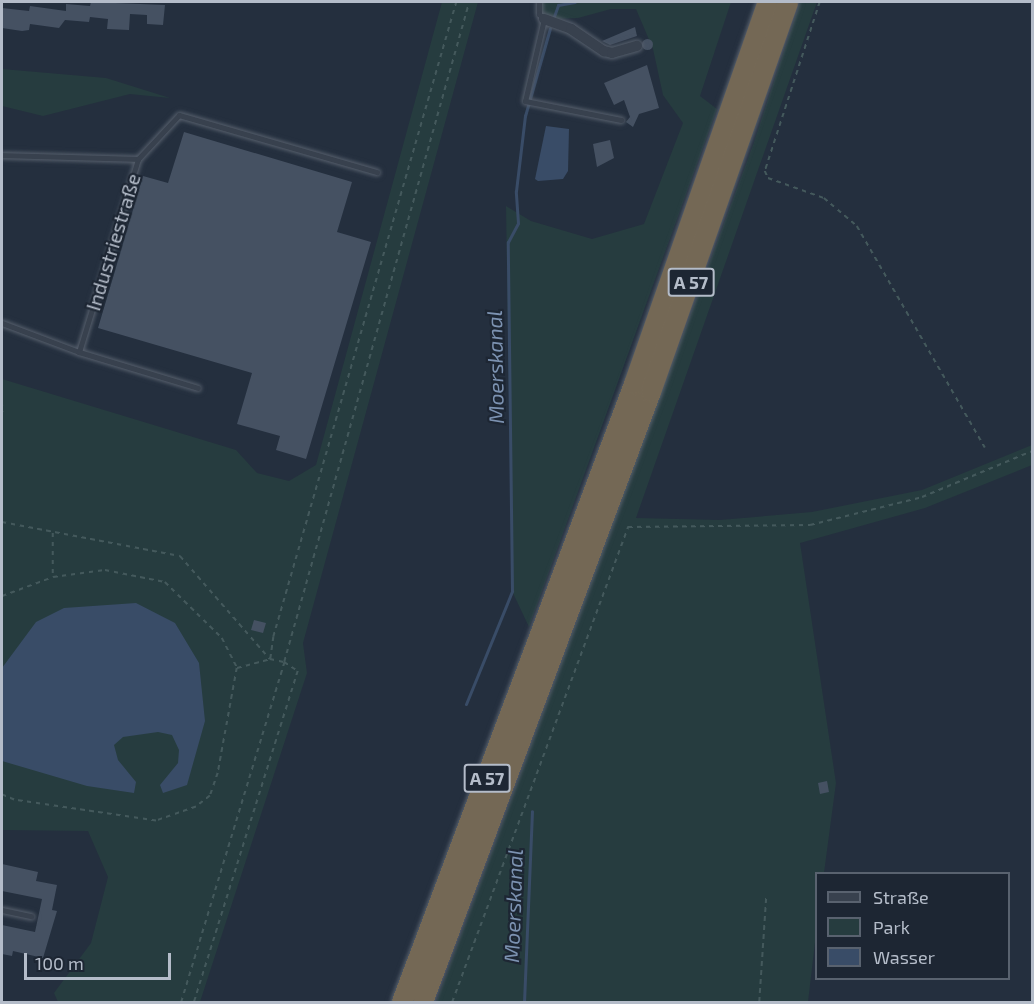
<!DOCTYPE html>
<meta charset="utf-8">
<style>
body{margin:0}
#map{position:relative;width:1034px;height:1004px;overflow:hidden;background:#242f3e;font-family:"Exo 2",sans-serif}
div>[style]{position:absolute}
.green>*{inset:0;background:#263c3f}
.water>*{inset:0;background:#394c67}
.stream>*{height:3px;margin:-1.5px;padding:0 1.5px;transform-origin:1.5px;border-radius:1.5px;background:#394c67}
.building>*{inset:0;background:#455162}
.round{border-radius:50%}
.path>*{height:1.5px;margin-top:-0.75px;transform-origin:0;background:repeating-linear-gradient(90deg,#44595c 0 4.5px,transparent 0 9px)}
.roads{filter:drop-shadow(0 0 2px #565f6c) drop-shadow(0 0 2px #565f6c)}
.service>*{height:5px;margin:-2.5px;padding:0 2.5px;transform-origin:2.5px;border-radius:2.5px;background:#38414e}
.minor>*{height:10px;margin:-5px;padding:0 5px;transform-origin:5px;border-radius:5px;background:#38414e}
.motorway>*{height:20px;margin:-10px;padding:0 10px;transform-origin:10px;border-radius:10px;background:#746855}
span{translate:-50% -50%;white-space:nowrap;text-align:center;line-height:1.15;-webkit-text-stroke:4.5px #1d2633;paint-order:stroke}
.shield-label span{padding:2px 4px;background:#1d2633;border:2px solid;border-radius:4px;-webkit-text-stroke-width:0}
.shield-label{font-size:18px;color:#b4bcc9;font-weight:700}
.street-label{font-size:20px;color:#b4bcc9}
.water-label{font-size:21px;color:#7c92b1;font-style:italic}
.frame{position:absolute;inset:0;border:3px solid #b4bcc9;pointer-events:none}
.legend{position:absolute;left:815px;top:872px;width:195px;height:108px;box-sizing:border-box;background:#1d2633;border:2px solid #59626f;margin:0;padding:8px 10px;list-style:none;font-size:18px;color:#b4bcc9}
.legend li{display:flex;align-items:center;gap:12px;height:30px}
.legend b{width:30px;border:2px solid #59626f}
.scale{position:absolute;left:24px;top:953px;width:147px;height:27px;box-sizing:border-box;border:3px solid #b4bcc9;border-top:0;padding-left:8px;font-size:18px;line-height:21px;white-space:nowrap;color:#b4bcc9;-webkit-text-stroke:4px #1d2633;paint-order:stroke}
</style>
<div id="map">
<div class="green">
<i style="clip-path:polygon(442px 2px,478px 2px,303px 643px,307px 673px,200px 1002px,58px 1002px,54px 993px,91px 943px,108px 877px,88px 831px,2px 830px,2px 379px,236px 450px,257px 473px,289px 481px,316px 465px)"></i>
<i style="clip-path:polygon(539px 2px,731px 2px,700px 96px,717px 109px,529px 627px,512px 591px,506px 206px,531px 221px,592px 239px,644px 224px,683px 123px,663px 95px,653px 49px,636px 9px,611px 9px,578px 18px,553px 19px,539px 14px)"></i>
<i style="clip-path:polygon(800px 2px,817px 2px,636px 518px,720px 520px,812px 512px,922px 490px,1032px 445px,1032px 465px,925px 508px,800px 543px,836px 783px,824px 873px,816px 874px,816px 934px,808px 1002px,436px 1002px,753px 145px)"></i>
<i style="clip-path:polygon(2px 69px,106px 78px,170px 98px,130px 94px,43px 116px,2px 106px)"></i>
</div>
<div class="water">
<i style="clip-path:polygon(546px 126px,569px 129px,568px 171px,563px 179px,538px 181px,535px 179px)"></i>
<i style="clip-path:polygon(136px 603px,175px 623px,199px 663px,205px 721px,187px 785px,163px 793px,160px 785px,178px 763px,179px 750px,172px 735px,158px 732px,123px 737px,114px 745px,118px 760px,136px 782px,134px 793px,87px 786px,2px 761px,2px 668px,36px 622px,64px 608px)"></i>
</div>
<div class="stream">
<i style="left:553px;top:19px;width:15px;rotate:-70deg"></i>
<i style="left:558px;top:5px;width:17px;rotate:-10deg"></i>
<i style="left:466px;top:704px;width:122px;rotate:-67.8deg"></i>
<i style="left:512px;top:591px;width:349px;rotate:-90.7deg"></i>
<i style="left:508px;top:242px;width:21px;rotate:-62deg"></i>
<i style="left:518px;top:223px;width:32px;rotate:-94deg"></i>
<i style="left:516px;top:191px;width:76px;rotate:-83.2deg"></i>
<i style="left:525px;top:116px;width:91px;rotate:-74.1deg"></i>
<i style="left:524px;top:1002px;width:191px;rotate:-87.6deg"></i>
</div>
<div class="building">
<i style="clip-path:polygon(91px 2px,165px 5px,163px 25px,147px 24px,147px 15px,130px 14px,129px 30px,107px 29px,108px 19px,90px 17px,89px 22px,65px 20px,59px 28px,30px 24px,29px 30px,22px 31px,2px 28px,2px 8px,29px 11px,30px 6px,66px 11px,66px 4px,90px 6px)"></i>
<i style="clip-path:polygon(635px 27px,637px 36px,610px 45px,602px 41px)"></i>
<i class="round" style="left:641.5px;top:38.5px;width:11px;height:11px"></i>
<i style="clip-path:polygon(647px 65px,659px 108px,639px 114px,633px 127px,626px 122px,630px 117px,624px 100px,614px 105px,604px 83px)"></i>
<i style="clip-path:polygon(184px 132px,352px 182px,337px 232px,371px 242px,306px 459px,276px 450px,280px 436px,237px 424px,252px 373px,98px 328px,143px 176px,168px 183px)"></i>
<i style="clip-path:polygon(610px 140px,614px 158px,597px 167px,593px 144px)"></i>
<i style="clip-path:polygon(254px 620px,266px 623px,263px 633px,251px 630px)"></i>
<i style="clip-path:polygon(827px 781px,829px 792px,820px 794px,818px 783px)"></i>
<i style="clip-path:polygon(2px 864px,38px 872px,36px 881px,57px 885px,52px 910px,57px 911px,43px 958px,13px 951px,12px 956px,2px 954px,2px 925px,35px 932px,42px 899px,2px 891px)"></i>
</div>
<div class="path">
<i style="left:820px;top:2px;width:178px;rotate:108deg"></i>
<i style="left:765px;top:171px;width:8px;rotate:67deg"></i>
<i style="left:768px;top:178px;width:59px;rotate:19.7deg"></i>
<i style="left:824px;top:198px;width:43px;rotate:40.3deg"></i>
<i style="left:857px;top:226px;width:256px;rotate:60deg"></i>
<i style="left:2px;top:402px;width:10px;rotate:84deg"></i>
<i style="left:2px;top:412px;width:75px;rotate:90deg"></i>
<i style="left:2px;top:522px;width:181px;rotate:10.8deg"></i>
<i style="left:180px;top:556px;width:137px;rotate:48.9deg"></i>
<i style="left:270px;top:659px;width:14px;rotate:12deg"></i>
<i style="left:284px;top:662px;width:17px;rotate:33deg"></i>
<i style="left:298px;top:671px;width:347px;rotate:107.4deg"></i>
<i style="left:53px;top:533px;width:43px;rotate:90deg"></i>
<i style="left:2px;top:596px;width:54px;rotate:-20.4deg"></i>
<i style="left:53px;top:577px;width:52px;rotate:-7.7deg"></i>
<i style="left:105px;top:570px;width:61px;rotate:11.3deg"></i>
<i style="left:165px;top:582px;width:80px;rotate:44.5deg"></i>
<i style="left:222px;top:638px;width:34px;rotate:63deg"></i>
<i style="left:237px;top:668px;width:107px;rotate:100.3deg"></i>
<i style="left:218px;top:773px;width:24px;rotate:109deg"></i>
<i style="left:210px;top:796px;width:18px;rotate:142deg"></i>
<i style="left:196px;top:807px;width:42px;rotate:160.7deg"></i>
<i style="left:156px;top:821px;width:144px;rotate:-171.6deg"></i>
<i style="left:14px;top:800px;width:13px;rotate:-157deg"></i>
<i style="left:237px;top:668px;width:34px;rotate:-15deg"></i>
<i style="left:270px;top:659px;width:22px;rotate:-82deg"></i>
<i style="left:273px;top:637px;width:661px;rotate:-73.92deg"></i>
<i style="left:181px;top:1002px;width:355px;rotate:-73.1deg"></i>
<i style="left:284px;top:662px;width:685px;rotate:-74.34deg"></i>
<i style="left:452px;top:1002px;width:507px;rotate:-69.67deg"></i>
<i style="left:628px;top:527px;width:182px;rotate:-0.6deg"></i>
<i style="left:810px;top:525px;width:115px;rotate:-14deg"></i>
<i style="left:922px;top:497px;width:119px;rotate:-22.7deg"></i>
<i style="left:759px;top:1002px;width:105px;rotate:-86.2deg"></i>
</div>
<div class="roads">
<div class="service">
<i style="left:539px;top:2px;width:12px;rotate:90deg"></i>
<i style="left:539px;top:14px;width:7px;rotate:45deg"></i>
<i style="left:544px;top:19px;width:84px;rotate:103deg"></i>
<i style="left:525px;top:101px;width:98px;rotate:11.2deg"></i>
<i style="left:2px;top:155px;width:136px;rotate:1.7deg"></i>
<i style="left:138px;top:159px;width:202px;rotate:107deg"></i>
<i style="left:79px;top:352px;width:82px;rotate:-159.4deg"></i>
<i style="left:138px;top:159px;width:60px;rotate:-47deg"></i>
<i style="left:179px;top:115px;width:206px;rotate:16.1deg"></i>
<i style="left:79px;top:352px;width:124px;rotate:16.8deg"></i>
<i style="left:2px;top:910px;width:30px;rotate:12deg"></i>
</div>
<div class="minor">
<i style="left:544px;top:19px;width:29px;rotate:20deg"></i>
<i style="left:571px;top:29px;width:40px;rotate:34deg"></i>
<i style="left:604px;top:51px;width:8px;rotate:14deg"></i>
<i style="left:612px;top:53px;width:26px;rotate:-16deg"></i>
</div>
<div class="motorway">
<i style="left:402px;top:1002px;width:660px;rotate:-69.42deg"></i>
<i style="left:634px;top:384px;width:405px;rotate:-70.7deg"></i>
<i style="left:423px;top:1002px;width:651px;rotate:-69.51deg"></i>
<i style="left:651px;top:392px;width:413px;rotate:-70.6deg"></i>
</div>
</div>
<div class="shield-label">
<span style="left:691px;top:282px">A 57</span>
<span style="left:487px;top:778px">A 57</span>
</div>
<div class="street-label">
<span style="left:113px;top:242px;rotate:-73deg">Industriestraße</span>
</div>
<div class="water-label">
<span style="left:495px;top:367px;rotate:-91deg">Moerskanal</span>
<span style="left:513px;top:906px;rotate:-88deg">Moerskanal</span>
</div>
<div class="frame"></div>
<ul class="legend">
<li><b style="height:8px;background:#38414e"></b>Straße</li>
<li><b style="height:16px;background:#263c3f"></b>Park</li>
<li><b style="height:16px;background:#394c67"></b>Wasser</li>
</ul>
<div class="scale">100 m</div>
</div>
